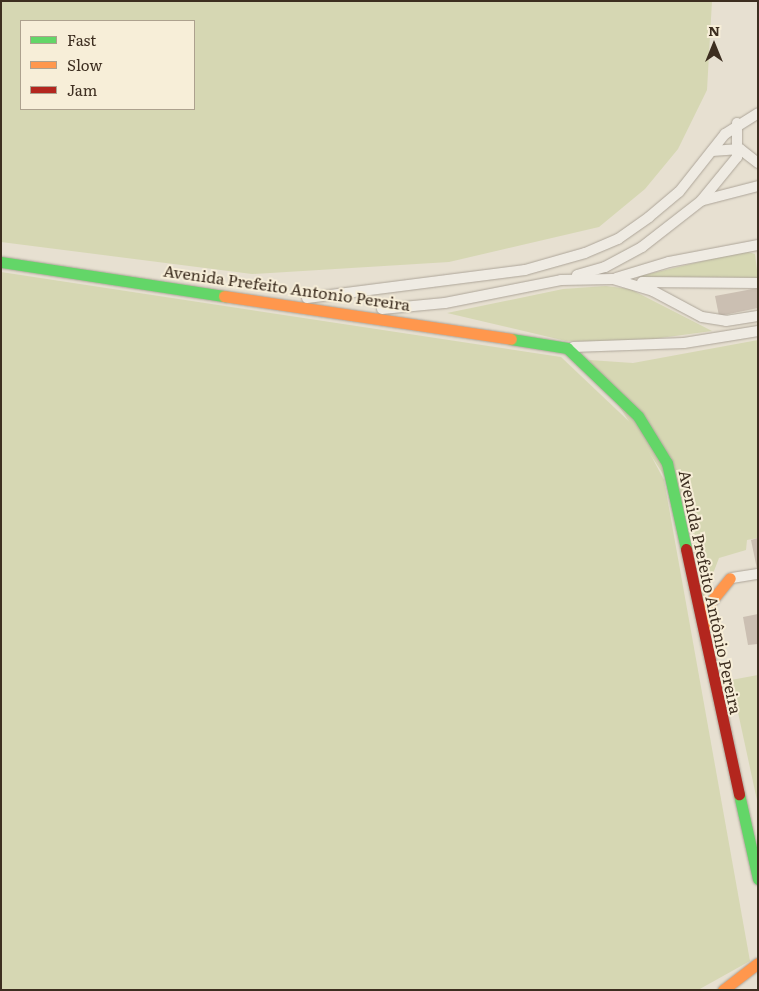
<!DOCTYPE html>
<meta charset="utf-8">
<style>
body{margin:0}
#map{position:relative;width:759px;height:991px;overflow:hidden;background:#e7e0d1;font-family:Literata,serif}
div>[style]{position:absolute}
.green>*{inset:0;background:#d6d7b3}
.building>*{inset:0;background:#cbbfb2}
.roads{filter:drop-shadow(0 0 1px #ada599) drop-shadow(0 0 1px #ada599)}
.lane>*{height:10px;margin:-5px;padding:0 5px;transform-origin:5px;border-radius:5px;background:#efebe3}
.fast>*{height:11px;margin:-5.5px;padding:0 5.5px;transform-origin:5.5px;border-radius:5.5px;background:#63d668}
.slow>*{height:11px;margin:-5.5px;padding:0 5.5px;transform-origin:5.5px;border-radius:5.5px;background:#ff974d}
.jam>*{height:11px;margin:-5.5px;padding:0 5.5px;transform-origin:5.5px;border-radius:5.5px;background:#b3261e}
span{translate:-50% -50%;white-space:nowrap;text-align:center;line-height:1.15;-webkit-text-stroke:4px #f7eed8;paint-order:stroke}
.street-label{font-size:16px;color:#3d2e20}
.frame{position:absolute;inset:0;border:2px solid #3d2e20;pointer-events:none}
.legend{position:absolute;left:20px;top:20px;width:175px;height:90px;box-sizing:border-box;background:#f7eed8;border:1px solid #ada18e;margin:0;padding:6px 9px;list-style:none;font-size:15px;color:#3d2e20}
.legend li{display:flex;align-items:center;gap:10px;height:25px}
.legend b{width:25px;border:1px solid #ada18e}
.north{position:absolute;left:689px;top:20px;width:50px;height:50px;-webkit-text-stroke:4px #f7eed8;paint-order:stroke;rotate:0deg;font-size:14px;font-weight:700;line-height:20px;text-align:center;color:#3d2e20}
.north::after{content:'';display:block;margin:auto;width:18px;height:22px;background:#3d2e20;clip-path:polygon(50% 0,100% 100%,50% 72%,0 100%)}
</style>
<div id="map">
<div class="green">
<i style="clip-path:polygon(evenodd,1px 1px,712px 1px,707px 90px,678px 149px,645px 189px,599px 227px,449px 262px,252px 274px,1px 242px,1px 1px,21px 21px,194px 21px,194px 109px,21px 109px,21px 21px)"></i>
<i style="clip-path:polygon(745px 251px,755px 254px,758px 278px,636px 277px)"></i>
<i style="clip-path:polygon(1px 272px,561px 357px,637px 429px,664px 480px,750px 961px,698px 990px,1px 990px)"></i>
<i style="clip-path:polygon(606px 286px,630px 289px,712px 331px,623px 343px,566px 341px,447px 313px,563px 289px)"></i>
<i style="clip-path:polygon(758px 340px,758px 538px,747px 540px,746px 550px,719px 558px,702px 602px,691px 517px,589px 360px,633px 363px)"></i>
<i style="clip-path:polygon(758px 675px,758px 805px,731px 680px)"></i>
</div>
<div class="building">
<i style="clip-path:polygon(758px 288px,758px 308px,719px 316px,715px 296px)"></i>
<i style="clip-path:polygon(758px 538px,758px 569px,757px 569px,751px 540px)"></i>
<i style="clip-path:polygon(758px 614px,758px 644px,748px 645px,743px 617px)"></i>
</div>
<div class="roads">
<div class="lane">
<i style="left:712px;top:151px;width:28px;rotate:-4deg"></i>
<i style="left:740px;top:149px;width:23px;rotate:38deg"></i>
<i style="left:704px;top:200px;width:56px;rotate:-14.5deg"></i>
<i style="left:577px;top:275px;width:29px;rotate:-16deg"></i>
<i style="left:605px;top:267px;width:42px;rotate:-28.4deg"></i>
<i style="left:642px;top:247px;width:75px;rotate:-37.9deg"></i>
<i style="left:701px;top:201px;width:57px;rotate:-50.7deg"></i>
<i style="left:737px;top:157px;width:34px;rotate:-90deg"></i>
<i style="left:616px;top:278px;width:55px;rotate:-16.8deg"></i>
<i style="left:669px;top:262px;width:91px;rotate:-10.8deg"></i>
<i style="left:642px;top:282px;width:116px;rotate:0.5deg"></i>
<i style="left:307px;top:298px;width:220px;rotate:-7.3deg"></i>
<i style="left:525px;top:270px;width:62px;rotate:-15.8deg"></i>
<i style="left:585px;top:253px;width:36px;rotate:-23deg"></i>
<i style="left:618px;top:239px;width:38px;rotate:-35deg"></i>
<i style="left:649px;top:217px;width:39px;rotate:-40deg"></i>
<i style="left:679px;top:192px;width:74px;rotate:-51.6deg"></i>
<i style="left:725px;top:134px;width:39px;rotate:-32deg"></i>
<i style="left:382px;top:309px;width:63px;rotate:-5.4deg"></i>
<i style="left:445px;top:303px;width:118px;rotate:-11.2deg"></i>
<i style="left:561px;top:280px;width:52px;rotate:-1.1deg"></i>
<i style="left:613px;top:279px;width:42px;rotate:16.7deg"></i>
<i style="left:653px;top:291px;width:55px;rotate:28deg"></i>
<i style="left:702px;top:317px;width:24px;rotate:9deg"></i>
<i style="left:726px;top:321px;width:32px;rotate:-9deg"></i>
<i style="left:573px;top:347px;width:111px;rotate:-2.1deg"></i>
<i style="left:684px;top:343px;width:75px;rotate:-9.2deg"></i>
<i style="left:732px;top:578px;width:26px;rotate:-9deg"></i>
</div>
<div class="fast">
<i style="left:1px;top:262px;width:226px;rotate:8.7deg"></i>
<i style="left:511px;top:339px;width:57px;rotate:9.1deg"></i>
<i style="left:567px;top:348px;width:98px;rotate:43.8deg"></i>
<i style="left:638px;top:416px;width:55px;rotate:58.3deg"></i>
<i style="left:667px;top:463px;width:88px;rotate:77.5deg"></i>
<i style="left:739px;top:794px;width:87px;rotate:77.4deg"></i>
</div>
<div class="slow">
<i style="left:224px;top:296px;width:290px;rotate:8.5deg"></i>
<i style="left:704px;top:629px;width:25px;rotate:-79deg"></i>
<i style="left:709px;top:604px;width:33px;rotate:-51deg"></i>
<i style="left:723px;top:990px;width:44px;rotate:-37.6deg"></i>
</div>
<div class="jam">
<i style="left:686px;top:549px;width:251px;rotate:77.8deg"></i>
</div>
</div>
<div class="street-label">
<span style="left:287px;top:287px;rotate:8deg">Avenida Prefeito Antonio Pereira</span>
<span style="left:711px;top:592px;rotate:78deg">Avenida Prefeito Antônio Pereira</span>
</div>
<div class="frame"></div>
<ul class="legend">
<li><b style="height:6px;background:#63d668"></b>Fast</li>
<li><b style="height:6px;background:#ff974d"></b>Slow</li>
<li><b style="height:6px;background:#b3261e"></b>Jam</li>
</ul>
<div class="north">N</div>
</div>
